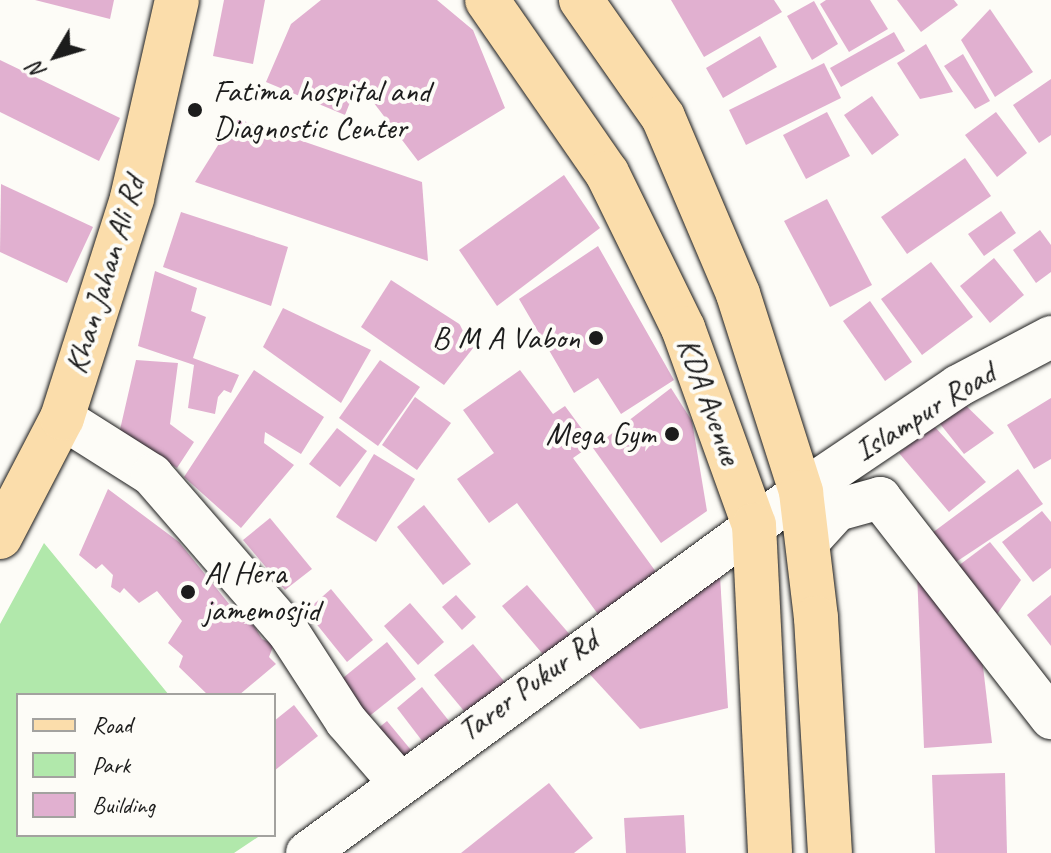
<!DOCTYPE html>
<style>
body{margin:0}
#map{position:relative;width:1051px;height:853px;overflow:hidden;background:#fdfcf7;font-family:Caveat,sans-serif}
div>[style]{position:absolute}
.green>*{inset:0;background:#b1e8ab}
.building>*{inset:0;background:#e1b0d0}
.roads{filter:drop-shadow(0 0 2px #1c1c1c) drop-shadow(0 0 2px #1c1c1c)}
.minor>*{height:42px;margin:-21px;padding:0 21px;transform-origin:21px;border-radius:21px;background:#fdfcf7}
.major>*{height:44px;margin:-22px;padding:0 22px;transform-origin:22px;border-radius:22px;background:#fbddab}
.highway>*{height:44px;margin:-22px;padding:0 22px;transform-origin:22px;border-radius:22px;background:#fbddab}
.dots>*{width:22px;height:22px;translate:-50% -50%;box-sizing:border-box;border:4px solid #fdfcf7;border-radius:50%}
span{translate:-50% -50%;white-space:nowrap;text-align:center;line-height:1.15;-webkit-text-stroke:8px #fdfcf7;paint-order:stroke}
.poi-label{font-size:32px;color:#1c1c1c}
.left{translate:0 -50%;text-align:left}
.right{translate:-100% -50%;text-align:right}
.street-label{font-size:32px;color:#1c1c1c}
.legend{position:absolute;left:16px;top:693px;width:260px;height:144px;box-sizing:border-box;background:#fdfcf7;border:2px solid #a3a29f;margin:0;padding:10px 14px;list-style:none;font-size:24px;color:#1c1c1c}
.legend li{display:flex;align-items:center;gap:16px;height:40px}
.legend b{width:40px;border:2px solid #a3a29f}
.north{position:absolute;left:16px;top:16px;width:80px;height:80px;-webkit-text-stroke:6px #fdfcf7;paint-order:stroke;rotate:232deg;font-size:22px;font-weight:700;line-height:32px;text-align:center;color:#1c1c1c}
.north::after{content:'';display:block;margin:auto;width:28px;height:36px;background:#1c1c1c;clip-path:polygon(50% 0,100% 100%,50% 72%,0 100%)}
</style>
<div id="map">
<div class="green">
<i style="clip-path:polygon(44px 543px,169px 695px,18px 695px,18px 835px,261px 835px,234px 853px,0 853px,0 624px)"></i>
</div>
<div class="building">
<i style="clip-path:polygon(35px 0,114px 0,110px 19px)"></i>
<i style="clip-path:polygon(224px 0,265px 0,253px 64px,213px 56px)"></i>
<i style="clip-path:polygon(321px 0,437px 0,473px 30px,505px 108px,418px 161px,358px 82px,345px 115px,266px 82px,291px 24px)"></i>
<i style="clip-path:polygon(671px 0,774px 0,782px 12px,704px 57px)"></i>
<i style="clip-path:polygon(826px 0,870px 0,888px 29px,849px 52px,820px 4px)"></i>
<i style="clip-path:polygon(897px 0,954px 0,958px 5px,921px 32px)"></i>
<i style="clip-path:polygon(814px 1px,838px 44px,812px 60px,787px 16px)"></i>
<i style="clip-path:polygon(990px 9px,1033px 72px,995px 97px,961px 40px)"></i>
<i style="clip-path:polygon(894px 32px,905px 51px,841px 87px,830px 68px)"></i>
<i style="clip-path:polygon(760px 36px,777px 67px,723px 98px,706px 68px)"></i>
<i style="clip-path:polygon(926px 44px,953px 92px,920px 99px,897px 63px)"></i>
<i style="clip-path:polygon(963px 54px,990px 101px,975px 109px,944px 66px)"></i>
<i style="clip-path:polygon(0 60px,120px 118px,99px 161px,0 112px)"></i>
<i style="clip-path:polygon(824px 63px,841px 98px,746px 145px,729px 110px)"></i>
<i style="clip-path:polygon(1051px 79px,1051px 135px,1039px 143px,1013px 105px)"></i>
<i style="clip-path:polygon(872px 96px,899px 135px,872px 155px,844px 115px)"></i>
<i style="clip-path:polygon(827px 112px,850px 156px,806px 179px,783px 135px)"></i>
<i style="clip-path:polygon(996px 112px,1027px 153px,997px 177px,965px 135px)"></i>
<i style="clip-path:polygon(235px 118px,422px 182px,428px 261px,195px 182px)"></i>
<i style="clip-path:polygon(965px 158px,991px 196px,907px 254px,881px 217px)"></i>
<i style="clip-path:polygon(564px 175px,600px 228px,497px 306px,459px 250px)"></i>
<i style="clip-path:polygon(1px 184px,93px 227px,67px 283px,0 252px)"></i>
<i style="clip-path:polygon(827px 199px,872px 285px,830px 307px,784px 221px)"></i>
<i style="clip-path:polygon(1001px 211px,1016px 233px,984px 256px,968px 234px)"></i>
<i style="clip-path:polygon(181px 212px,288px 247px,271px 306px,163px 267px)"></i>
<i style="clip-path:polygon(1040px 230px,1051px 245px,1051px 272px,1036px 283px,1013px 250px)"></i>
<i style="clip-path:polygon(598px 246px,674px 380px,621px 414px,598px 378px,574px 393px,519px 299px)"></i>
<i style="clip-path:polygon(994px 258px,1024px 295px,990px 323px,960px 286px)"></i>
<i style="clip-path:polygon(931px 262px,973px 317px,922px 355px,881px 299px)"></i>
<i style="clip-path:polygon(155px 271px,197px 288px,191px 311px,206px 317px,193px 358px,239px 375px,231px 393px,224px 390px,218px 397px,215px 414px,188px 408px,194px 365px,138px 346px)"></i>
<i style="clip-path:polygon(391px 280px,481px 338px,444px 385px,361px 327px)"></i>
<i style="clip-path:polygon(870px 301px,912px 362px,885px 381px,843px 321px)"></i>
<i style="clip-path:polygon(283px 308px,371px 350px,341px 403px,263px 347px)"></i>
<i style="clip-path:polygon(136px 360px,178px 363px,170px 424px,194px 442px,177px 468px,119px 434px)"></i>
<i style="clip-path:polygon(380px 360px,420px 387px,378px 446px,339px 418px)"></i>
<i style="clip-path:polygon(254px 370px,324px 417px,301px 454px,265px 432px,264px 443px,294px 465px,241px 528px,184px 477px)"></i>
<i style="clip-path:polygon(520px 370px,553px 414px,565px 406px,593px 444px,573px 458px,659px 576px,600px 617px,517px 503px,489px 523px,457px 479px,494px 453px,463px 410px)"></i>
<i style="clip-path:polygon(671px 388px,692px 421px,707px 511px,661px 543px,593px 448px)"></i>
<i style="clip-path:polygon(952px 392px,994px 433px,964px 454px,930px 411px)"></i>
<i style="clip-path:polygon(415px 397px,451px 423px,417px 470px,382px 445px)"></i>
<i style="clip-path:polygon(1051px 398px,1051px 459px,1034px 469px,1007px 425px)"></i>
<i style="clip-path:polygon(933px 425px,986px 482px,949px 512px,899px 453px)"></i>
<i style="clip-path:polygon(337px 428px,367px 451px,340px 487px,309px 464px)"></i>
<i style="clip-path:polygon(374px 454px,415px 479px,376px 542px,336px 517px)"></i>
<i style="clip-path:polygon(1018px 469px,1043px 504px,956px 562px,932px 533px)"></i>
<i style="clip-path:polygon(108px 489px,179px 542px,238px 615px,248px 616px,262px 639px,274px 644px,269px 657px,276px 664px,239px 695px,208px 695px,179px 667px,183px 656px,168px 643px,182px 621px,157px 591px,139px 603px,124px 588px,120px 593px,111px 587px,113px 575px,102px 564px,96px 569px,79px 555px)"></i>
<i style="clip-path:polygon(424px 505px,471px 564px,443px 585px,397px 527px)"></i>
<i style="clip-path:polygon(1042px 511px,1051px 522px,1051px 568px,1033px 582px,1002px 542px)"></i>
<i style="clip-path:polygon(270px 518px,312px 569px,285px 590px,243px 540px)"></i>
<i style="clip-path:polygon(990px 542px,1021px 580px,993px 620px,958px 566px)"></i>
<i style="clip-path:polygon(917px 572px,980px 641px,992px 743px,924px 748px)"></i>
<i style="clip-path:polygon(720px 576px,728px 708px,640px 729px,585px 669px)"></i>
<i style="clip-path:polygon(527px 585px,578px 644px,552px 665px,502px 606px)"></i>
<i style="clip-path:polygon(331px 589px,373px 640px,347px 662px,306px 611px)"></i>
<i style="clip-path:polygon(456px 595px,476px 617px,462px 630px,442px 607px)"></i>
<i style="clip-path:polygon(1051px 595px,1051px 646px,1027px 615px)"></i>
<i style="clip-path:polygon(410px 603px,444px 642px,418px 665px,384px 626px)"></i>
<i style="clip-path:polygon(387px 642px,416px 679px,367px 718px,338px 682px)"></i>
<i style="clip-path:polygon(473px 644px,508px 686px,469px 717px,434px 675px)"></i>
<i style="clip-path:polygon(422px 687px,453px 726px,426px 746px,397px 708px)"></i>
<i style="clip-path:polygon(294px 705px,318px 736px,274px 771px,274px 721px)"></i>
<i style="clip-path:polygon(387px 721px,411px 750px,395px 763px,371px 734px)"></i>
<i style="clip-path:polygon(1005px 773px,1007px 853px,935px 853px,932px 775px)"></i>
<i style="clip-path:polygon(549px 783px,593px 838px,574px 853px,461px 853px)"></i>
<i style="clip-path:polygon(684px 815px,686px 853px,626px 853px,624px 818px)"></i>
</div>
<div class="roads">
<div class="minor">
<i style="left:62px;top:418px;width:107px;rotate:32.3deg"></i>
<i style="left:152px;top:475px;width:209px;rotate:49.1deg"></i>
<i style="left:289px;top:633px;width:105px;rotate:57.1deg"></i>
<i style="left:346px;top:721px;width:79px;rotate:49.1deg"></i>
<i style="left:808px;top:542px;width:43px;rotate:-47.8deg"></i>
<i style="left:837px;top:510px;width:45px;rotate:-15.6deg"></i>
<i style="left:880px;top:498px;width:279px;rotate:52.1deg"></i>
<i style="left:307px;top:853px;width:612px;rotate:-36.16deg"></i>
<i style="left:801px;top:492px;width:189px;rotate:-34deg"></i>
<i style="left:958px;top:386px;width:105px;rotate:-27.8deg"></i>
</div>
<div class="major">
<i style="left:487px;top:0;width:211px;rotate:55.3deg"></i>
<i style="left:607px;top:173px;width:173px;rotate:63.9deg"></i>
<i style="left:683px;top:328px;width:209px;rotate:70.2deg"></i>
<i style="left:754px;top:525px;width:328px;rotate:87.2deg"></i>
<i style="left:581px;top:0;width:143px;rotate:55deg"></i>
<i style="left:663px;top:117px;width:192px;rotate:67deg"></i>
<i style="left:738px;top:294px;width:208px;rotate:72.3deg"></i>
<i style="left:801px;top:492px;width:127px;rotate:83.2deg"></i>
<i style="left:816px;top:618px;width:235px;rotate:86.6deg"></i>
</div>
<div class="highway">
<i style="left:0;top:537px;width:134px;rotate:-62.5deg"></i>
<i style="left:62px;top:418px;width:231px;rotate:-72.3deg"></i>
<i style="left:132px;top:198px;width:203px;rotate:-77.2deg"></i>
</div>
</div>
<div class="dots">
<i style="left:195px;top:110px;background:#1c1c1c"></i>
<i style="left:596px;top:338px;background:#1c1c1c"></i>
<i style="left:672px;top:434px;background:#1c1c1c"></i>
<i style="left:188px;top:592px;background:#1c1c1c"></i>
</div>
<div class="poi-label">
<span class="left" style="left:213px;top:110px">Fatima hospital and<br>Diagnostic Center</span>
<span class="right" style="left:580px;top:338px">B M A Vabon</span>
<span class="right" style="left:656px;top:434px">Mega Gym</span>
<span class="left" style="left:204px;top:592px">Al Hera<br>jamemosjid</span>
</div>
<div class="street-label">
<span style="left:105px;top:275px;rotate:-73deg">Khan Jahan Ali Rd</span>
<span style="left:709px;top:401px;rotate:70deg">KDA Avenue</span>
<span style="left:925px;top:412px;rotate:-32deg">Islampur Road</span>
<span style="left:528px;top:686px;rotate:-36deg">Tarer Pukur Rd</span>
</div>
<ul class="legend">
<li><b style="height:10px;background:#fbddab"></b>Road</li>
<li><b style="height:22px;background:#b1e8ab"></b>Park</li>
<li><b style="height:22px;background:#e1b0d0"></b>Building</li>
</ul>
<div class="north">N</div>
</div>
